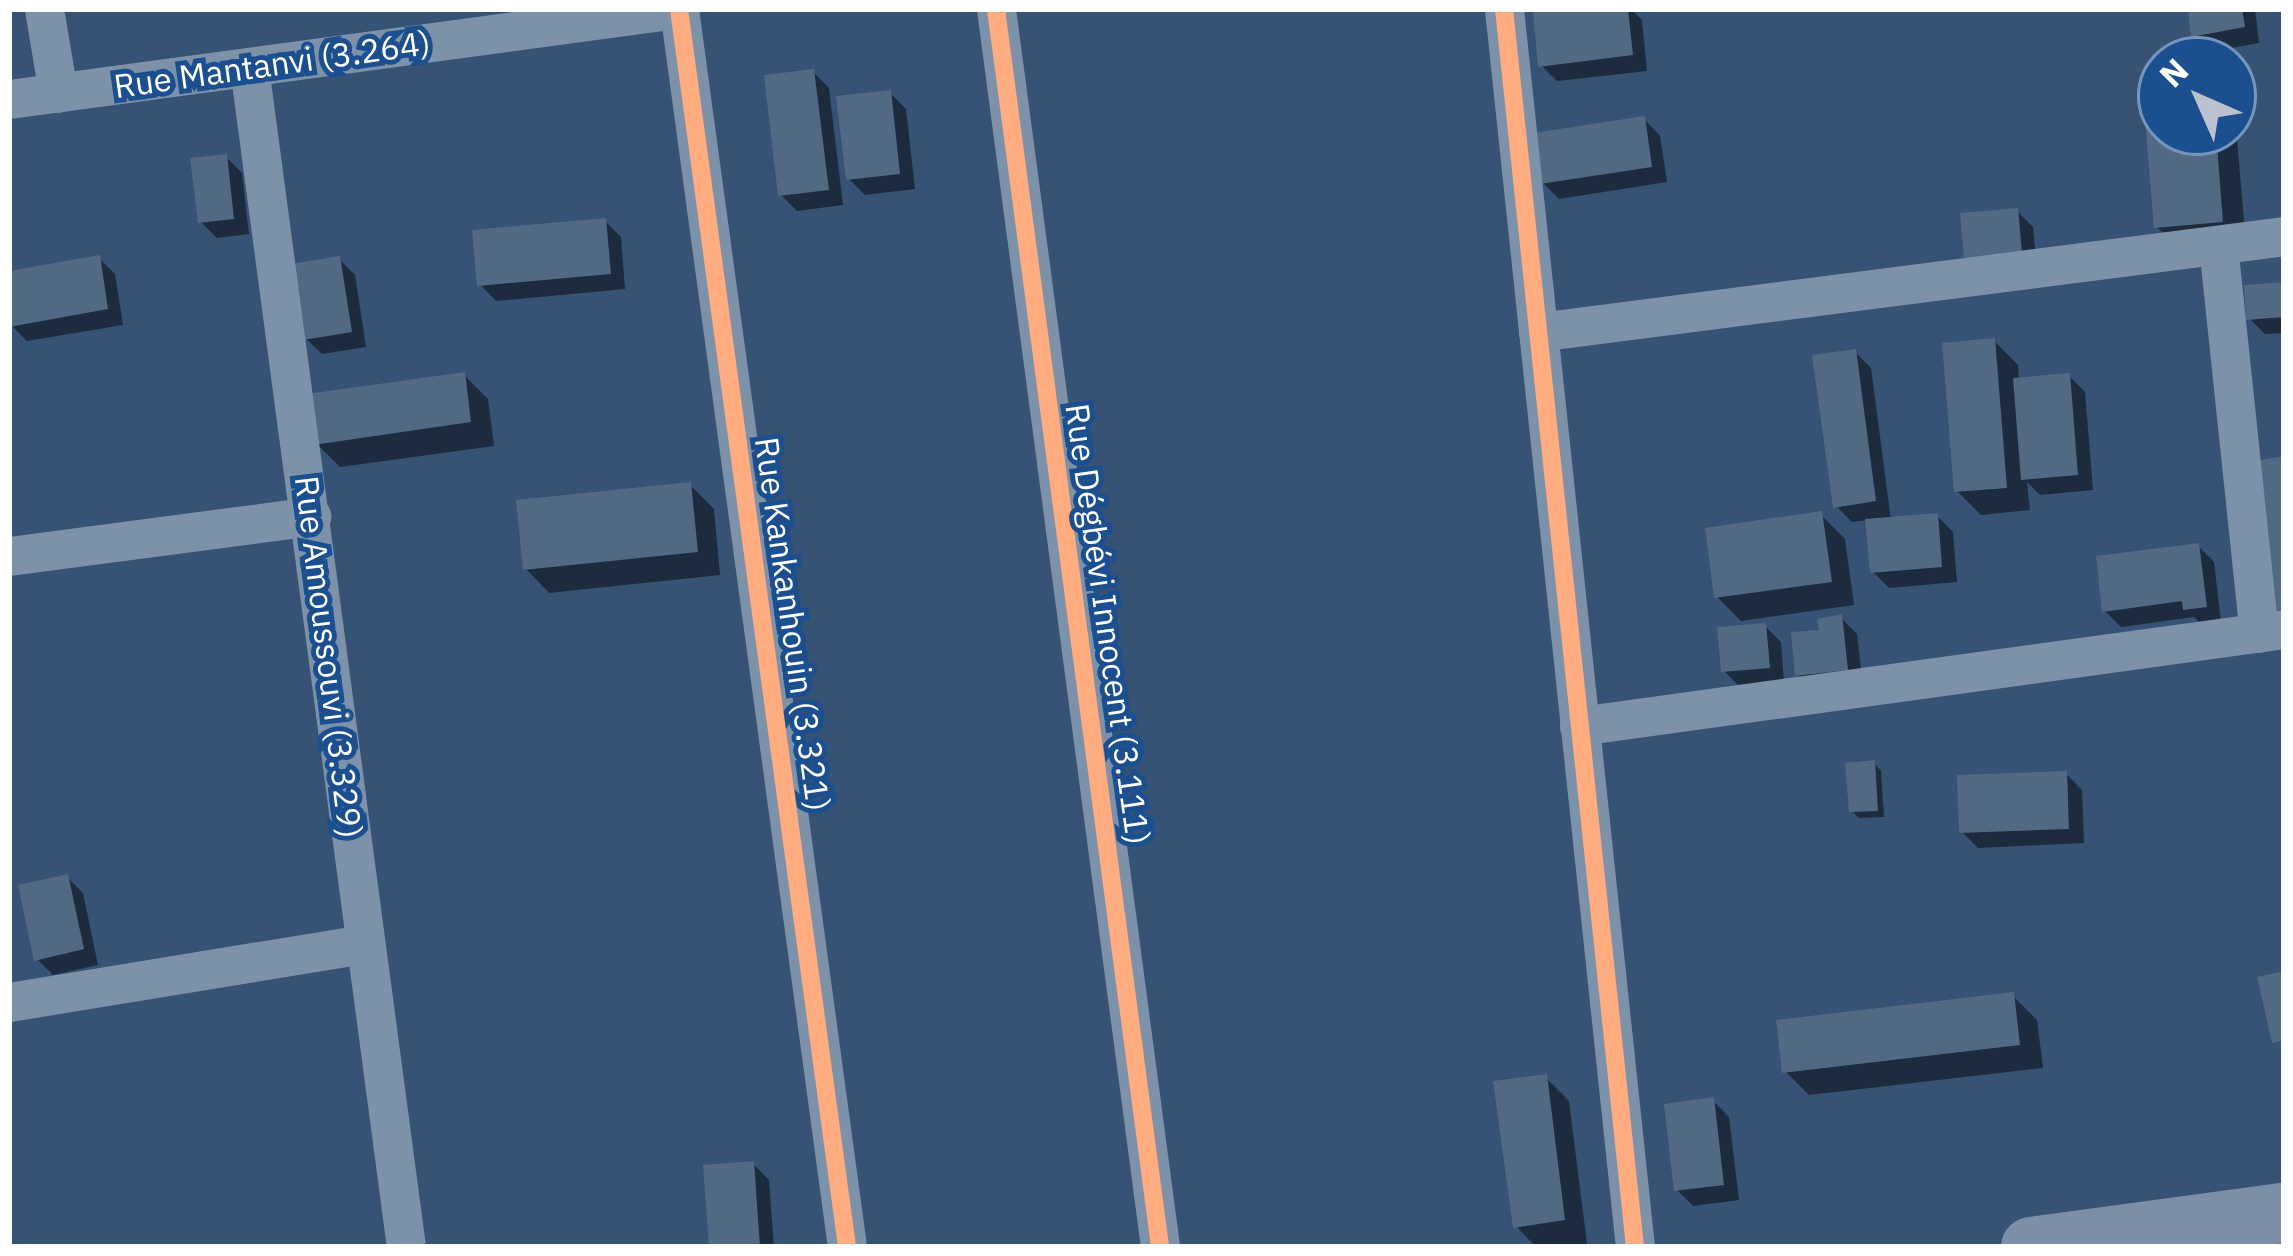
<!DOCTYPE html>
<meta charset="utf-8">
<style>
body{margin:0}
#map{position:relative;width:2293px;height:1256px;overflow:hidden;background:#365274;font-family:"IBM Plex Sans",sans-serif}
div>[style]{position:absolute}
.shadow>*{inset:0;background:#0007}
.building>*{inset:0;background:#526984}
.street>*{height:39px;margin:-19.5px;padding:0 19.5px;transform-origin:19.5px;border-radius:19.5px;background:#7d92a8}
.primary>*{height:60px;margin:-30px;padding:0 30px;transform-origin:30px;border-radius:30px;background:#7d8ea7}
.cycleway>*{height:18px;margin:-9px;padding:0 9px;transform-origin:9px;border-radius:9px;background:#ffac80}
span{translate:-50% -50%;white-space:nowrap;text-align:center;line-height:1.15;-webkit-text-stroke:10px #1b4f8f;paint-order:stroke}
.street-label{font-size:33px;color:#fff}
.frame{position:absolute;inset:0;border:12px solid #fff;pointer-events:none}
.north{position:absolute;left:2137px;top:36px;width:120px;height:120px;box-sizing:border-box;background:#1b4f8f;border:3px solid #7695bc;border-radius:50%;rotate:315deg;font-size:33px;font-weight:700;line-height:48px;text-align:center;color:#fff}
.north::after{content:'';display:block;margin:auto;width:42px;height:54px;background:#b9c2ce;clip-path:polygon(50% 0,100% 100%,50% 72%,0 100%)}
</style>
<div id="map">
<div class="shadow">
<i style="clip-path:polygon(1583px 9px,1631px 9px,1642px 20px,1647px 71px,1557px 81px,1541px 65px)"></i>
<i style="clip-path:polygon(2191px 9px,2255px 9px,2259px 43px,2210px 52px,2194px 36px)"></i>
<i style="clip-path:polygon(813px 72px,829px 88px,843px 205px,797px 211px,781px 195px)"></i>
<i style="clip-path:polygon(2161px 84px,2161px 132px,2233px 132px,2234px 103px,2246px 245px,2180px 251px,2157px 227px)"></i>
<i style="clip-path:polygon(890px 93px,906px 109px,915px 189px,865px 195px,849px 179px)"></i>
<i style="clip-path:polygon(1644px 119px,1660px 136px,1667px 182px,1559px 199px,1543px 183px)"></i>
<i style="clip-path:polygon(226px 157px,242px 173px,249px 234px,217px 238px,201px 222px)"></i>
<i style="clip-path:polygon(2017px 211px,2033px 227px,2038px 279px,1964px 216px)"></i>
<i style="clip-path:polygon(605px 221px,621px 237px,625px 289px,496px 301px,480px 284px)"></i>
<i style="clip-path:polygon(99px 258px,115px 274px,123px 325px,27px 341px,11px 325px,9px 274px)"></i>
<i style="clip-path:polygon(339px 259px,355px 275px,366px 347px,322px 354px,305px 338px)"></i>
<i style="clip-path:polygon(2284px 285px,2284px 333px,2265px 334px,2249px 318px)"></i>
<i style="clip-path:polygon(1994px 341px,2018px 365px,2019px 381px,2069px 376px,2085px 392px,2093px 490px,2040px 495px,2027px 482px,2030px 510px,1981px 515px,1957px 491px)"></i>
<i style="clip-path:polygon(1855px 352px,1871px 368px,1891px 520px,1937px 516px,1953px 532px,1957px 582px,1889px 588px,1873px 572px,1868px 520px,1852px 522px,1836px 506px)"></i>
<i style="clip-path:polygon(464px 375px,488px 399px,494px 446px,340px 467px,316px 443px)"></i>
<i style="clip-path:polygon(690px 485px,714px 509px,720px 575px,549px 593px,526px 569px)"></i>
<i style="clip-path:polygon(1821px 515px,1845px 539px,1854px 605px,1741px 621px,1717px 597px)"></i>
<i style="clip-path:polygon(2198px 546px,2214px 562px,2221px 622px,2202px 625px,2194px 617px,2121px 627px,2105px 611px)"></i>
<i style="clip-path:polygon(1841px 618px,1857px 634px,1863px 685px,1814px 691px,1798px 675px)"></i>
<i style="clip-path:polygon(1765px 626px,1781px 642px,1784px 683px,1740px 687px,1724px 671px)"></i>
<i style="clip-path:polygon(1874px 763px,1881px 771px,1884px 817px,1859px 818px,1852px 811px)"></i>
<i style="clip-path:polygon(2066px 774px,2082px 790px,2084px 843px,1978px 848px,1962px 832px)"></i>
<i style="clip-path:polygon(67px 877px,83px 893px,98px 965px,53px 975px,37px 959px)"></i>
<i style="clip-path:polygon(2013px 996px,2037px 1020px,2043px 1068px,1809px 1095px,1785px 1071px)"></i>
<i style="clip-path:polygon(1545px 1077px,1569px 1101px,1587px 1244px,1536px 1247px,1516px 1226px)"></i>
<i style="clip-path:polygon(1713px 1101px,1729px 1117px,1739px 1200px,1693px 1206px,1677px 1190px)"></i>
<i style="clip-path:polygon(753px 1164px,769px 1180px,774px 1247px,712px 1247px)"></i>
</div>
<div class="building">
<i style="clip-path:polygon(1557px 9px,1628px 9px,1633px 55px,1538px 67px,1533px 12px)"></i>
<i style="clip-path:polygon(2188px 9px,2242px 9px,2245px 27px,2191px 37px)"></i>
<i style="clip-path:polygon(814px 69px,829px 190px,778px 196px,764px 75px)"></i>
<i style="clip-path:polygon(2161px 81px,2161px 132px,2216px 132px,2223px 222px,2154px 228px,2142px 83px)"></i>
<i style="clip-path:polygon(891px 90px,900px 174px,846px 180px,836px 96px)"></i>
<i style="clip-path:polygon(1645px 116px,1652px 167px,1540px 184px,1533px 133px)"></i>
<i style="clip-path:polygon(227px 154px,234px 219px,198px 223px,190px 158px)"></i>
<i style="clip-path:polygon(2018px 208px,2023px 264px,1965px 269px,1960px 213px)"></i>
<i style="clip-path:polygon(606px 218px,611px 274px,477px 286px,472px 230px)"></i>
<i style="clip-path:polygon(100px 255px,108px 309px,9px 327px,9px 271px)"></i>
<i style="clip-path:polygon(340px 256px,352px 332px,303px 340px,290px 264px)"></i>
<i style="clip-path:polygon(2284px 282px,2284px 317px,2246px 320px,2244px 285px)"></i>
<i style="clip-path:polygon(1995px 338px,2007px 488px,1954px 492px,1942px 343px)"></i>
<i style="clip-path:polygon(1856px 349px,1876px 501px,1833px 508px,1812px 355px)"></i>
<i style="clip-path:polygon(465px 372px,471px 422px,313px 445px,307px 394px)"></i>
<i style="clip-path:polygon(2070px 373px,2078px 475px,2021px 480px,2013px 378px)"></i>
<i style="clip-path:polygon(2284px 456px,2284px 609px,2270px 611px,2249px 462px)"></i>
<i style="clip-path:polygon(691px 482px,698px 552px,523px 570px,516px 500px)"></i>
<i style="clip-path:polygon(1822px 511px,1832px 582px,1714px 598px,1705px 528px)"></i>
<i style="clip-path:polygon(1938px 513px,1942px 567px,1870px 573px,1865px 519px)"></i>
<i style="clip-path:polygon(2199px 543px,2207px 607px,2183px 610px,2182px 601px,2102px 612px,2096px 556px)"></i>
<i style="clip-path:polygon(1842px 614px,1848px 670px,1795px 676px,1791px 632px,1819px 630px,1817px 619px)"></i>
<i style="clip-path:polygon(1766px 623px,1770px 668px,1721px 672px,1717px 627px)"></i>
<i style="clip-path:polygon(1875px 760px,1878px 811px,1849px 812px,1845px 763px)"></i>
<i style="clip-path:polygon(2067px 771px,2069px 829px,1959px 833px,1957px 775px)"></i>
<i style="clip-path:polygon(68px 874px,84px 949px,34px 961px,18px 885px)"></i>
<i style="clip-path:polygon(2284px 971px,2284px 1040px,2272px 1043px,2257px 977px)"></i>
<i style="clip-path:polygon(2014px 992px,2020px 1045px,1782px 1073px,1776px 1020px)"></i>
<i style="clip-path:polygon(1547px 1074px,1565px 1220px,1513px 1228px,1493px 1081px)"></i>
<i style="clip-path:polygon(1714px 1097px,1724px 1185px,1674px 1191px,1664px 1104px)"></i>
<i style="clip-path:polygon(754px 1161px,760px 1247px,709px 1247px,703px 1165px)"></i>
</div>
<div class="street">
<i style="left:44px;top:9px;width:85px;rotate:80.5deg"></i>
<i style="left:679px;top:9px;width:1249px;rotate:82.27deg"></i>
<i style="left:996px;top:9px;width:1249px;rotate:82.45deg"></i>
<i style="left:1504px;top:9px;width:1245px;rotate:83.96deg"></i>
<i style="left:249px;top:67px;width:1190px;rotate:82.42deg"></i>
<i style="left:9px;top:99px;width:674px;rotate:-7.67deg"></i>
<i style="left:2218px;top:245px;width:390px;rotate:84deg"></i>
<i style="left:1538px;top:332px;width:752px;rotate:-7.33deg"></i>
<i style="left:9px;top:556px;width:305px;rotate:-7.5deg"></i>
<i style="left:1579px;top:726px;width:712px;rotate:-7.83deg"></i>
<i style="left:9px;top:1002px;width:361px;rotate:-9.3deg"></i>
</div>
<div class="primary">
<i style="left:2031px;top:1247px;width:255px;rotate:-7.7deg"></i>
</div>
<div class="cycleway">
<i style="left:679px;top:9px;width:1249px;rotate:82.27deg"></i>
<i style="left:996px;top:9px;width:1249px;rotate:82.45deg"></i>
<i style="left:1504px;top:9px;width:1245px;rotate:83.96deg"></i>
</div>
<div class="street-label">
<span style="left:272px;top:64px;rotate:-8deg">Rue Mantanvi (3.264)</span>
<span style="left:793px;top:624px;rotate:82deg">Rue Kankanhouin (3.321)</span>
<span style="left:1108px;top:624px;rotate:82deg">Rue Dégbévi Innocent (3.111)</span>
<span style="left:329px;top:657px;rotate:83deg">Rue Amoussouvi (3.329)</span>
</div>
<div class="frame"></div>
<div class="north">N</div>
</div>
